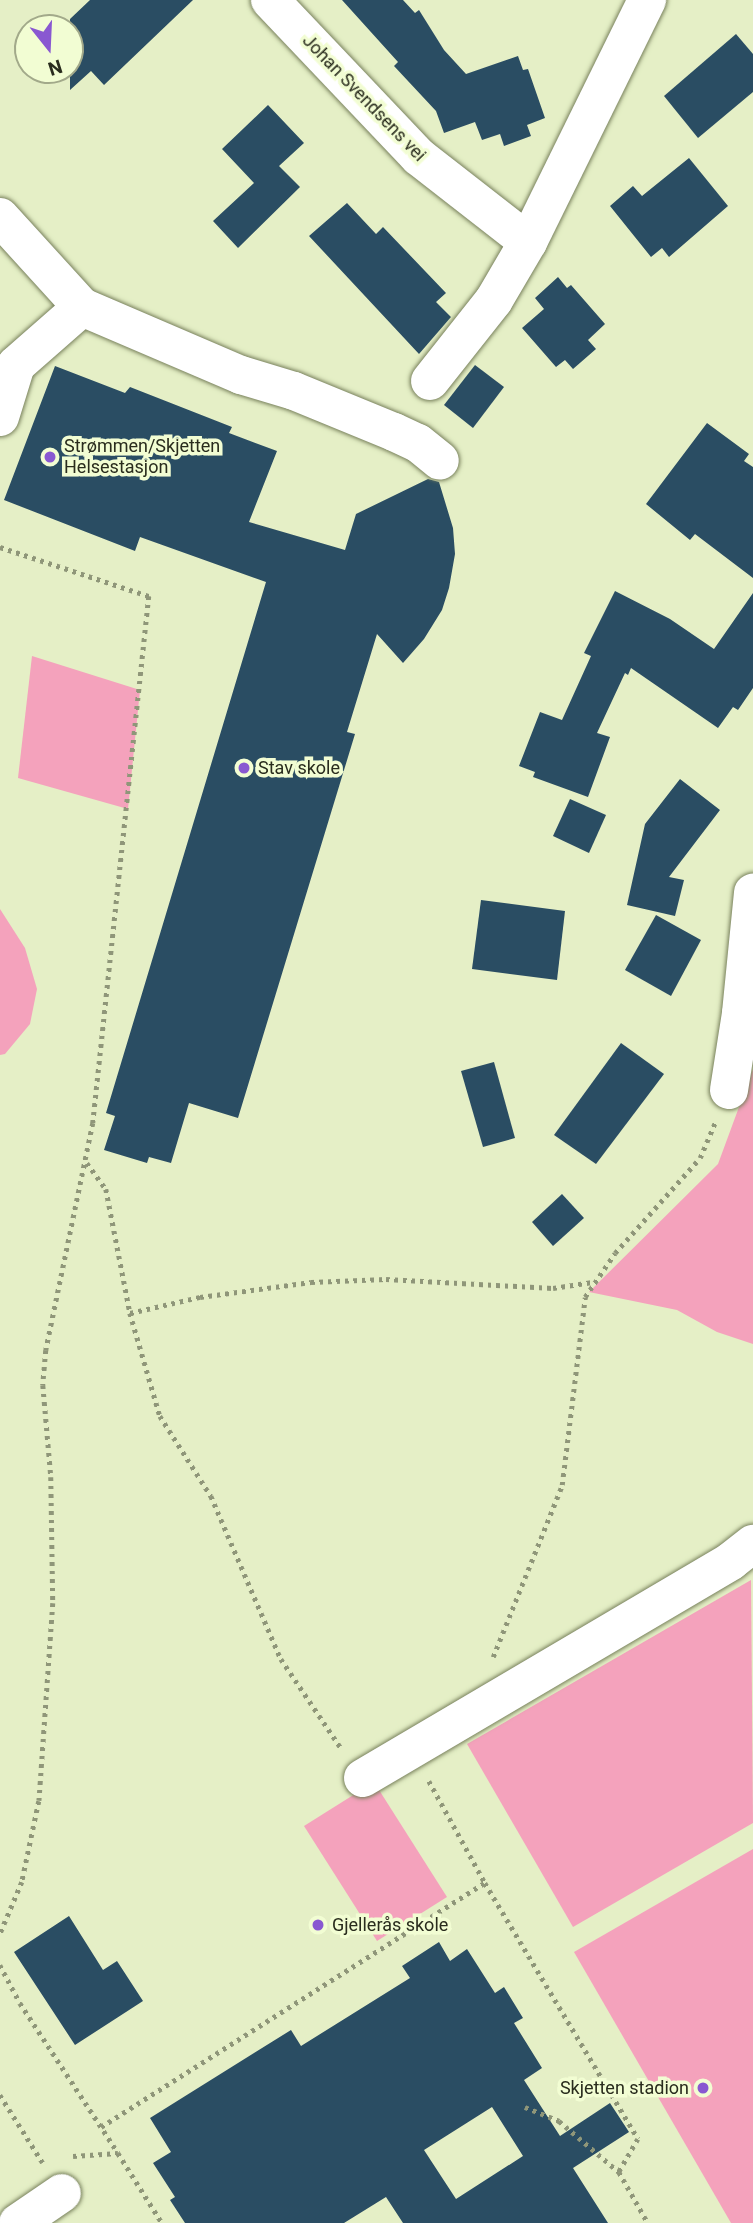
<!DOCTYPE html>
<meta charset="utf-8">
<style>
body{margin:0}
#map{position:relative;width:753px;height:2223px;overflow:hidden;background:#e5efc6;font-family:Roboto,sans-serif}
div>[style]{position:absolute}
.green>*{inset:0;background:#f4a2bc}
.building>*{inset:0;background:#2a4d63}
.path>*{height:4.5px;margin-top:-2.25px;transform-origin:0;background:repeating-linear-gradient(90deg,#8f9679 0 3.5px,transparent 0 8.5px)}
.roads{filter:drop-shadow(0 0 2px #78815c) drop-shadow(0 0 2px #78815c)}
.minor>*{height:38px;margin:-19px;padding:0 19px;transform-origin:19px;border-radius:19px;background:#fff}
.dots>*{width:19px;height:19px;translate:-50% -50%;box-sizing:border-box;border:4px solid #f2fdd3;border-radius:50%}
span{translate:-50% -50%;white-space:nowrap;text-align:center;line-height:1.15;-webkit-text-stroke:7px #f2fdd3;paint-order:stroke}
.street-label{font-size:18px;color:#292c1d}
.poi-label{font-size:18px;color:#292c1d}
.left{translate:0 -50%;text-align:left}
.right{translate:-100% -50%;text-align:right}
.north{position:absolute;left:14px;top:14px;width:70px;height:70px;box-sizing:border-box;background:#f2fdd3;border:2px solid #a2a98a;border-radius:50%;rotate:162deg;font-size:19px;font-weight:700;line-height:28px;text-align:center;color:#292c1d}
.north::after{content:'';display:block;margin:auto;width:24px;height:32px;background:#8958d1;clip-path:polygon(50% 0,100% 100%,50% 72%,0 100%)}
</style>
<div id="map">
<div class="green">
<i style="clip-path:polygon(32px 656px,140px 690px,128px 809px,18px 778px)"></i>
<i style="clip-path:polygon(0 909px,25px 948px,37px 989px,30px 1024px,5px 1054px,0 1055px)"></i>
<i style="clip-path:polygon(753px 1069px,753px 1344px,717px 1332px,677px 1310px,589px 1292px,718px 1164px)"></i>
<i style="clip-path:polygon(751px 1580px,753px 1823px,573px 1927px,467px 1744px)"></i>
<i style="clip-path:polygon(374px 1782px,447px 1897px,377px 1941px,304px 1826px)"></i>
<i style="clip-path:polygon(753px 1849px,753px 2223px,731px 2223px,574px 1952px)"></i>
</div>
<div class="building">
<i style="clip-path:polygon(90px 0,193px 0,104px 85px,91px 71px,70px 90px,70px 19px)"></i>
<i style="clip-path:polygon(342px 0,403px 0,415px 13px,419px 10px,444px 50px,466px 74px,518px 56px,523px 70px,528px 69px,545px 118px,527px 125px,531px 136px,504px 146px,500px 134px,482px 140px,475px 122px,444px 133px,436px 111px,394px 66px,398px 62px)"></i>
<i style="clip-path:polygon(736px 34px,753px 54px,753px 92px,698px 138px,664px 96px)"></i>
<i style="clip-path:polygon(268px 105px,304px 143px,279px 166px,300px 187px,238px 248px,213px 221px,254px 183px,222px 149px)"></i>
<i style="clip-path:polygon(689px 158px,728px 206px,669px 257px,662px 248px,651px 257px,610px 206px,633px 186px,642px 196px)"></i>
<i style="clip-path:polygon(347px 203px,376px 234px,383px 227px,446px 293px,436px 302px,451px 317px,419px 354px,309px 236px)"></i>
<i style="clip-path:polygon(558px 277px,567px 288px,571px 285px,605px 324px,588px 340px,596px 349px,573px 369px,565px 360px,556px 367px,522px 328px,544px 309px,535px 298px)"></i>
<i style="clip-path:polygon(475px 365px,504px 387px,473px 428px,444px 405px)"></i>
<i style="clip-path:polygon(55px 366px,125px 393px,130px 387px,232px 427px,229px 433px,277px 451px,249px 522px,345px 550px,356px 514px,428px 479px,439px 482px,453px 528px,455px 554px,449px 588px,442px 610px,424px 639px,403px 663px,377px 634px,347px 732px,355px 734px,238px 1118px,189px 1103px,171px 1163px,149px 1157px,147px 1163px,104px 1150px,115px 1116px,106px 1113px,266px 582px,140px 537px,135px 551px,4px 500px)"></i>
<i style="clip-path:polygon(707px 423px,749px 454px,744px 461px,753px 467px,753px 578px,695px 534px,690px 540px,646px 504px)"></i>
<i style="clip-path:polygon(615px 591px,670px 619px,714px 649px,753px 593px,753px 688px,738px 710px,733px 707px,718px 728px,631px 668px,628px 675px,625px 673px,597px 733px,610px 737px,588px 797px,533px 777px,535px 772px,519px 766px,540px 712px,562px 720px,591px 656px,584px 653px)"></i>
<i style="clip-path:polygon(680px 779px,720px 810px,669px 877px,684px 880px,675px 916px,627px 905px,645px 824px)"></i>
<i style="clip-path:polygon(570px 799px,606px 815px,589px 853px,553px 836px)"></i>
<i style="clip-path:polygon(481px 900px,565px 911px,557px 980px,472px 969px)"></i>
<i style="clip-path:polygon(656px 915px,701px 940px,671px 996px,625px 970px)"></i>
<i style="clip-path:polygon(621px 1043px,664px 1074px,596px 1164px,554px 1135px)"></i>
<i style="clip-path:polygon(494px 1062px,515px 1138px,483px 1147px,461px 1071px)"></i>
<i style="clip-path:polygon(562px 1194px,584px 1218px,553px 1246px,532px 1222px)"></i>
<i style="clip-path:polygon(69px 1916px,103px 1970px,117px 1961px,143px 2001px,75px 2045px,14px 1952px)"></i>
<i style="clip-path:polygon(evenodd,439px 1942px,450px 1961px,467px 1949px,495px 1993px,504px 1987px,523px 2018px,514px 2023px,542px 2068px,524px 2080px,560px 2136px,610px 2103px,629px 2132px,573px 2168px,608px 2223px,403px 2223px,386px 2197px,344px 2223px,185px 2223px,170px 2200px,175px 2197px,153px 2163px,171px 2152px,150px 2118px,291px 2030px,301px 2046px,410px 1978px,402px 1966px,439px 1942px,492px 2107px,523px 2156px,456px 2199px,424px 2150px,492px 2107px)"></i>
</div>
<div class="path">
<i style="left:0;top:547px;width:157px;rotate:18.2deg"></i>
<i style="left:149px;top:596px;width:530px;rotate:96.07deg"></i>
<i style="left:93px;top:1123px;width:232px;rotate:101.7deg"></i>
<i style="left:46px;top:1350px;width:35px;rotate:95deg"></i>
<i style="left:43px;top:1385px;width:92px;rotate:85deg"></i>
<i style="left:51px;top:1477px;width:126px;rotate:89.1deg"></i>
<i style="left:53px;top:1603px;width:198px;rotate:94deg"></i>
<i style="left:39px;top:1801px;width:83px;rotate:101.9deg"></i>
<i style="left:22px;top:1882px;width:56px;rotate:112.9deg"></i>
<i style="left:87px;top:1163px;width:32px;rotate:54deg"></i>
<i style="left:106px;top:1189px;width:126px;rotate:79deg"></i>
<i style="left:130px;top:1313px;width:107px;rotate:73.8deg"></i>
<i style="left:160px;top:1416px;width:95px;rotate:57.5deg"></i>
<i style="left:211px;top:1496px;width:177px;rotate:66.8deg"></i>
<i style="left:281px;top:1659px;width:107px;rotate:56deg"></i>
<i style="left:130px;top:1313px;width:72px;rotate:-12.9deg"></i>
<i style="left:200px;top:1297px;width:112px;rotate:-7.7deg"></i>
<i style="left:311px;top:1282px;width:75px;rotate:-2.3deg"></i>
<i style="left:386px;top:1279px;width:167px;rotate:3.1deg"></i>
<i style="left:553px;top:1288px;width:40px;rotate:-8.5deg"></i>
<i style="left:493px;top:1657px;width:185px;rotate:-68.1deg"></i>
<i style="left:562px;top:1485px;width:189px;rotate:-83deg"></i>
<i style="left:585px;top:1297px;width:53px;rotate:-55.7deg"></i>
<i style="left:615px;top:1253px;width:127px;rotate:-48.2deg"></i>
<i style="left:700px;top:1158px;width:38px;rotate:-67deg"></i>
<i style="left:429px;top:1781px;width:116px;rotate:61.2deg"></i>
<i style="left:485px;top:1883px;width:298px;rotate:59.1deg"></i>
<i style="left:638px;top:2139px;width:38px;rotate:120deg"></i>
<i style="left:0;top:1965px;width:43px;rotate:62.2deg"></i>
<i style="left:20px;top:2003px;width:179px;rotate:56.8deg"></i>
<i style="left:0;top:2095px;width:80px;rotate:57.7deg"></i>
<i style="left:525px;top:2107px;width:37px;rotate:22deg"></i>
<i style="left:559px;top:2121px;width:79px;rotate:40.4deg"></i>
<i style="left:619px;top:2172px;width:59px;rotate:60.4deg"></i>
<i style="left:101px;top:2127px;width:454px;rotate:-32.5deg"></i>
<i style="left:73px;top:2156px;width:45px;rotate:-3.8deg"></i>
<i style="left:118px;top:2153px;width:83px;rotate:57.8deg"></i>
</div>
<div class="roads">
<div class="minor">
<i style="left:270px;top:0;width:216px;rotate:46.5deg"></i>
<i style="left:419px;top:157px;width:138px;rotate:37.9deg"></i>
<i style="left:0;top:217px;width:122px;rotate:47.7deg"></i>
<i style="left:82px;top:307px;width:173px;rotate:23.2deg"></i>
<i style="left:241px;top:375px;width:55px;rotate:16.8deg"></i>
<i style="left:294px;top:391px;width:108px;rotate:22.3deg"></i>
<i style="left:394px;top:432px;width:26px;rotate:25deg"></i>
<i style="left:418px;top:443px;width:28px;rotate:39deg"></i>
<i style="left:430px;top:381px;width:103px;rotate:-51.7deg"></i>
<i style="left:494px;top:300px;width:67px;rotate:-59.6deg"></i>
<i style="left:528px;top:242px;width:270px;rotate:-63.8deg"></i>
<i style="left:0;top:417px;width:54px;rotate:-72.9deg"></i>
<i style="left:16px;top:365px;width:88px;rotate:-41.3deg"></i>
<i style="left:729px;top:1090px;width:78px;rotate:-81.1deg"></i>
<i style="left:741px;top:1013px;width:121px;rotate:-84.3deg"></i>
<i style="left:363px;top:1778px;width:427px;rotate:-30.5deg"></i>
<i style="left:731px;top:1561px;width:28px;rotate:-38deg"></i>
<i style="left:18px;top:2223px;width:53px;rotate:-34.3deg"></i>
</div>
</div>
<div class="dots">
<i style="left:50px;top:457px;background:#8958d1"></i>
<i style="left:244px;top:768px;background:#8958d1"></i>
<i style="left:318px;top:1925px;background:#8958d1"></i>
<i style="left:703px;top:2088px;background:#8958d1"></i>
</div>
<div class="street-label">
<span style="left:364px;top:98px;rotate:46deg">Johan Svendsens vei</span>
</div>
<div class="poi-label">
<span class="left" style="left:64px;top:457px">Strømmen/Skjetten<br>Helsestasjon</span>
<span class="left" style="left:258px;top:768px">Stav skole</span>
<span class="left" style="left:332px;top:1925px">Gjellerås skole</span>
<span class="right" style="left:689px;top:2088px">Skjetten stadion</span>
</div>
<div class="north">N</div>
</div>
